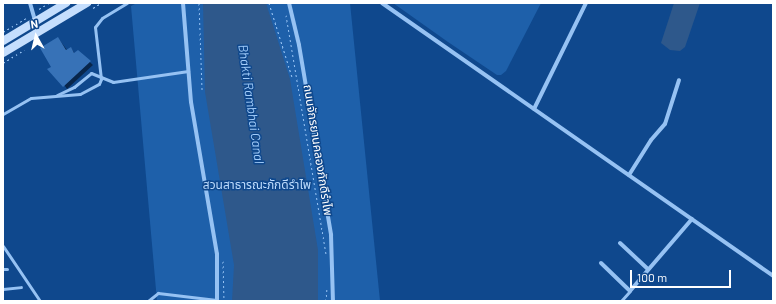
<!DOCTYPE html>
<meta charset="utf-8">
<style>
body{margin:0}
#map{position:relative;width:776px;height:304px;overflow:hidden;background:#0f488d;font-family:Barlow,"Noto Sans Thai",sans-serif}
div>[style]{position:absolute}
.green>*{inset:0;background:#1e60aa}
.water>*{inset:0;background:#2e588b}
.shadow>*{inset:0;background:#0007}
.building>*{inset:0;background:#3772b7}
.path>*{height:1px;margin-top:-0.5px;transform-origin:0;background:repeating-linear-gradient(90deg,#96c2f3 0 2px,transparent 0 5px)}
.lane>*{height:3px;margin:-1.5px;padding:0 1.5px;transform-origin:1.5px;border-radius:1.5px;background:#96c2f3}
.street>*{height:4px;margin:-2px;padding:0 2px;transform-origin:2px;border-radius:2px;background:#96c2f3}
.secondary>*{height:8px;margin:-4px;padding:0 4px;transform-origin:4px;border-radius:4px;background:#c5defd}
span{translate:-50% -50%;white-space:nowrap;text-align:center;line-height:1.15;-webkit-text-stroke:3px #0f488d;paint-order:stroke}
.street-label{font-size:12px;color:#fff}
.park-label{font-size:12px;color:#bedcfd}
.water-label{font-size:13px;color:#a2ccfa;font-style:italic}
.frame{position:absolute;inset:0;border:4px solid #fff;pointer-events:none}
.north{position:absolute;left:16px;top:16px;width:40px;height:40px;-webkit-text-stroke:3px #0f488d;paint-order:stroke;rotate:352deg;font-size:11px;font-weight:700;line-height:16px;text-align:center;color:#fff}
.north::after{content:'';display:block;margin:auto;width:14px;height:18px;background:#fff;clip-path:polygon(50% 0,100% 100%,50% 72%,0 100%)}
.scale{position:absolute;left:630px;top:270px;width:101px;height:18px;box-sizing:border-box;border:2px solid #fff;border-top:0;padding-left:5px;font-size:12px;line-height:14px;white-space:nowrap;color:#fff;-webkit-text-stroke:3px #0f488d;paint-order:stroke}
</style>
<div id="map">
<div class="green">
<i style="clip-path:polygon(137px 3px,350px 3px,380px 301px,157px 301px,131px 6px)"></i>
<i style="clip-path:polygon(393px 3px,541px 3px,506px 71px,501px 75px,497px 75px,448px 42px)"></i>
</div>
<div class="water">
<i style="clip-path:polygon(203px 3px,266px 3px,290px 79px,318px 250px,318px 301px,232px 301px,234px 265px,205px 92px)"></i>
<i style="clip-path:polygon(674px 3px,700px 3px,685px 47px,680px 51px,670px 50px,661px 43px)"></i>
</div>
<div class="shadow">
<i style="clip-path:polygon(58px 38px,67px 50px,71px 48px,75px 54px,78px 51px,93px 65px,67px 89px,52px 67px)"></i>
</div>
<div class="building">
<i style="clip-path:polygon(58px 37px,66px 50px,71px 47px,74px 53px,78px 50px,91px 61px,63px 87px,47px 69px,51px 67px,40px 48px)"></i>
</div>
<div class="path">
<i style="left:199px;top:3px;width:88px;rotate:88deg"></i>
<i style="left:269px;top:3px;width:77px;rotate:72.7deg"></i>
<i style="left:93px;top:8px;width:9px;rotate:-32deg"></i>
<i style="left:39px;top:9px;width:12px;rotate:-31deg"></i>
<i style="left:286px;top:15px;width:242px;rotate:80.5deg"></i>
<i style="left:3px;top:32px;width:29px;rotate:-31deg"></i>
<i style="left:3px;top:63px;width:25px;rotate:-32deg"></i>
<i style="left:223px;top:261px;width:40px;rotate:88.6deg"></i>
<i style="left:326px;top:301px;width:13px;rotate:-86deg"></i>
</div>
<div class="lane">
<i style="left:57px;top:95px;width:19px;rotate:-25deg"></i>
<i style="left:74px;top:87px;width:22px;rotate:-39deg"></i>
<i style="left:91px;top:73px;width:24px;rotate:22deg"></i>
<i style="left:113px;top:82px;width:76px;rotate:-8.3deg"></i>
<i style="left:3px;top:114px;width:32px;rotate:-30deg"></i>
<i style="left:31px;top:98px;width:49px;rotate:-4.7deg"></i>
<i style="left:80px;top:94px;width:21px;rotate:-28deg"></i>
<i style="left:99px;top:84px;width:5px;rotate:-68deg"></i>
<i style="left:101px;top:79px;width:52px;rotate:-96.6deg"></i>
<i style="left:95px;top:27px;width:11px;rotate:-52deg"></i>
<i style="left:102px;top:18px;width:29px;rotate:-31deg"></i>
<i style="left:3px;top:246px;width:66px;rotate:56.1deg"></i>
<i style="left:3px;top:269px;width:4px"></i>
<i style="left:3px;top:289px;width:18px;rotate:-6deg"></i>
<i style="left:148px;top:301px;width:13px;rotate:-39deg"></i>
<i style="left:158px;top:293px;width:59px;rotate:6.8deg"></i>
<i style="left:621px;top:301px;width:13px;rotate:-48deg"></i>
</div>
<div class="street">
<i style="left:30px;top:3px;width:19px;rotate:74deg"></i>
<i style="left:183px;top:3px;width:99px;rotate:85.4deg"></i>
<i style="left:191px;top:102px;width:154px;rotate:80.3deg"></i>
<i style="left:217px;top:254px;width:47px;rotate:90deg"></i>
<i style="left:289px;top:3px;width:43px;rotate:76.6deg"></i>
<i style="left:299px;top:45px;width:193px;rotate:80.4deg"></i>
<i style="left:331px;top:235px;width:66px;rotate:88.3deg"></i>
<i style="left:382px;top:3px;width:477px;rotate:34.9deg"></i>
<i style="left:534px;top:109px;width:118px;rotate:-63.9deg"></i>
<i style="left:629px;top:175px;width:41px;rotate:-57.8deg"></i>
<i style="left:651px;top:140px;width:21px;rotate:-49deg"></i>
<i style="left:665px;top:124px;width:46px;rotate:-72.3deg"></i>
<i style="left:620px;top:243px;width:38px;rotate:43deg"></i>
<i style="left:601px;top:263px;width:40px;rotate:44deg"></i>
<i style="left:630px;top:291px;width:95px;rotate:-49.3deg"></i>
</div>
<div class="secondary">
<i style="left:3px;top:41px;width:74px;rotate:-31.1deg"></i>
<i style="left:3px;top:53px;width:98px;rotate:-30.8deg"></i>
</div>
<div class="street-label">
<span style="left:318px;top:150px;rotate:81deg">ถนนจักรยานคลองภักดีรำไพ</span>
</div>
<div class="park-label">
<span style="left:257px;top:185px">สวนสาธารณะภักดีรำไพ</span>
</div>
<div class="water-label">
<span style="left:251px;top:104px;rotate:82deg">Bhakti Rambhai Canal</span>
</div>
<div class="frame"></div>
<div class="north">N</div>
<div class="scale">100 m</div>
</div>
